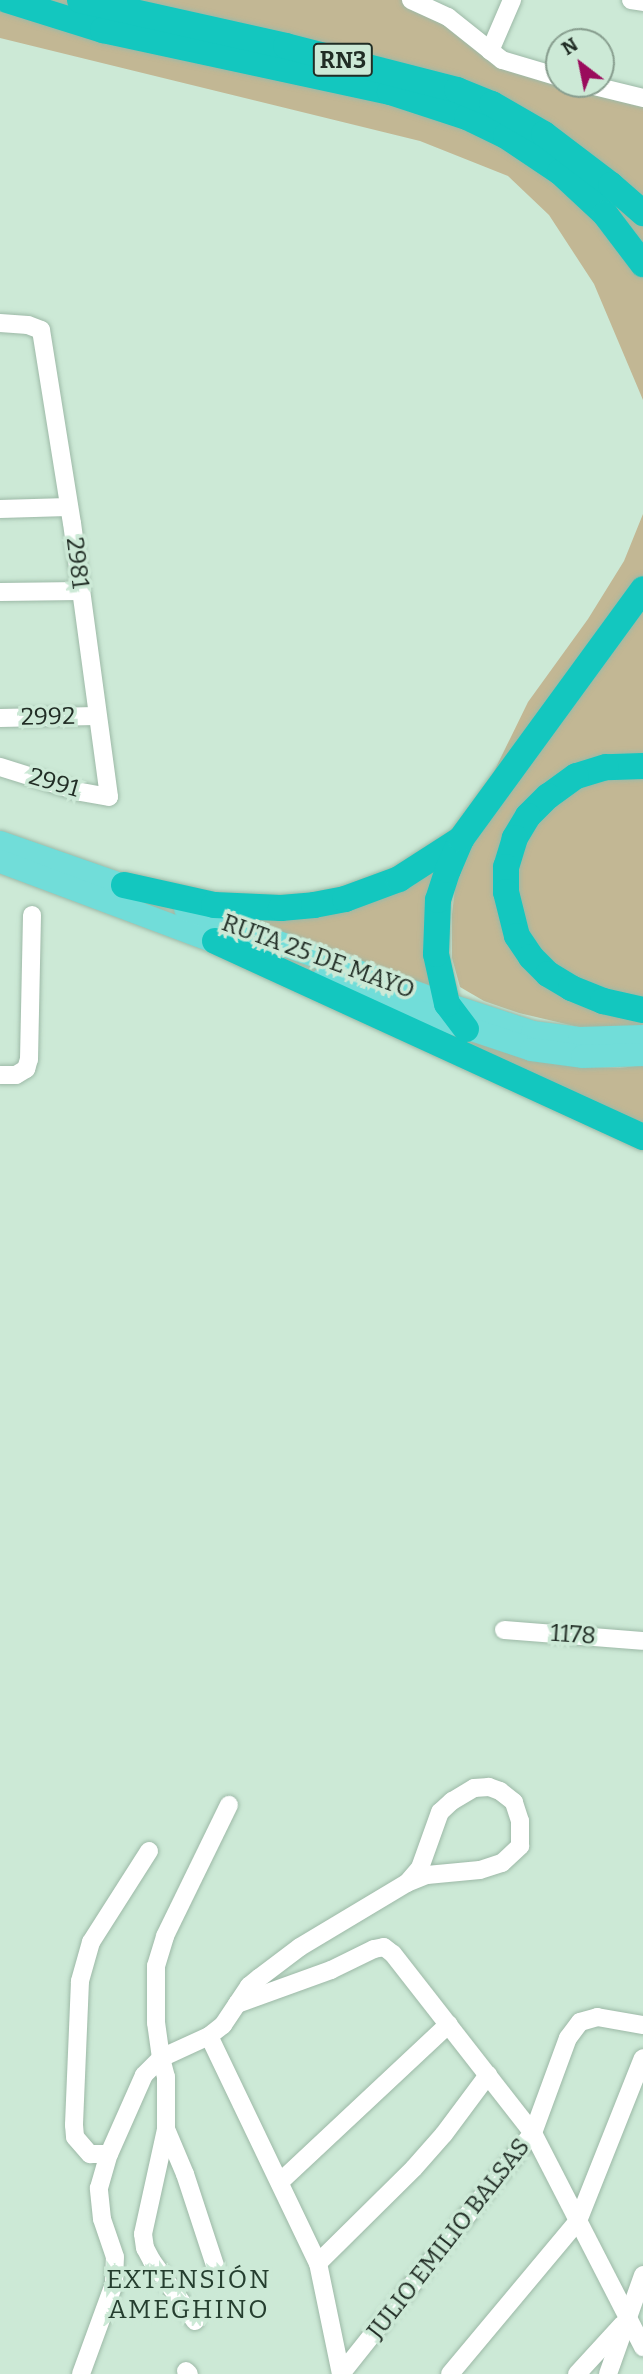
<!DOCTYPE html>
<meta charset="utf-8">
<style>
body{margin:0}
#map{position:relative;width:643px;height:2374px;overflow:hidden;background:#cce9d6;font-family:Bitter,serif}
div>[style]{position:absolute}
.green>*{inset:0;background:#c2b794}
.roads{filter:drop-shadow(0 0 2px #9db9a7) drop-shadow(0 0 2px #9db9a7)}
.minor>*{height:18px;margin:-9px;padding:0 9px;transform-origin:9px;border-radius:9px;background:#fff}
.major>*{height:23px;margin:-11.5px;padding:0 11.5px;transform-origin:11.5px;border-radius:11.5px;background:#71ddd9}
.highway>*{height:26px;margin:-13px;padding:0 13px;transform-origin:13px;border-radius:13px;background:#13c7bf}
span{translate:-50% -50%;white-space:nowrap;text-align:center;line-height:1.15;-webkit-text-stroke:7px #cce9d6;paint-order:stroke}
.shield-label span{padding:2px 5px;background:#cce9d6;border:2px solid;border-radius:5px;-webkit-text-stroke-width:0}
.shield-label{font-size:23px;color:#212d25;font-weight:700}
.street-label{font-size:24px;color:#212d25}
.neighbourhood-label{font-size:26px;color:#253e2f;letter-spacing:2px}
.north{position:absolute;left:545px;top:28px;width:70px;height:70px;box-sizing:border-box;background:#cce9d6;border:2px solid #889e8f;border-radius:50%;rotate:328deg;font-size:19px;font-weight:700;line-height:28px;text-align:center;color:#212d25}
.north::after{content:'';display:block;margin:auto;width:24px;height:32px;background:#9a0b5c;clip-path:polygon(50% 0,100% 100%,50% 72%,0 100%)}
</style>
<div id="map">
<div class="green">
<i style="clip-path:polygon(0 0,411px 0,559px 84px,586px 84px,643px 98px,643px 400px,594px 284px,549px 215px,508px 176px,420px 141px,0 38px)"></i>
<i style="clip-path:polygon(643px 514px,643px 1026px,583px 1028px,519px 1013px,484px 1001px,460px 987px,452px 958px,452px 914px,461px 839px,528px 702px,588px 619px,624px 561px)"></i>
<i style="clip-path:polygon(443px 860px,435px 987px,216px 914px,251px 914px)"></i>
<i style="clip-path:polygon(324px 985px,582px 1067px,620px 1068px,643px 1065px,643px 1130px)"></i>
</div>
<div class="roads">
<div class="minor">
<i style="left:411px;top:0;width:41px;rotate:24.7deg"></i>
<i style="left:448px;top:17px;width:69px;rotate:38.5deg"></i>
<i style="left:502px;top:60px;width:59px;rotate:16.6deg"></i>
<i style="left:631px;top:0;width:12px;rotate:9deg"></i>
<i style="left:490px;top:51px;width:56px;rotate:-66.7deg"></i>
<i style="left:586px;top:84px;width:59px;rotate:13.8deg"></i>
<i style="left:0;top:323px;width:28px;rotate:4deg"></i>
<i style="left:28px;top:325px;width:14px;rotate:21deg"></i>
<i style="left:41px;top:330px;width:195px;rotate:80.9deg"></i>
<i style="left:72px;top:523px;width:276px;rotate:82.3deg"></i>
<i style="left:109px;top:797px;width:29px;rotate:-170deg"></i>
<i style="left:80px;top:792px;width:84px;rotate:-162.6deg"></i>
<i style="left:0;top:509px;width:68px;rotate:-1.7deg"></i>
<i style="left:0;top:592px;width:80px;rotate:-0.7deg"></i>
<i style="left:0;top:718px;width:96px;rotate:-1.2deg"></i>
<i style="left:0;top:1075px;width:16px"></i>
<i style="left:16px;top:1075px;width:12px;rotate:-31deg"></i>
<i style="left:26px;top:1069px;width:10px;rotate:-73deg"></i>
<i style="left:29px;top:1059px;width:144px;rotate:-88.8deg"></i>
<i style="left:504px;top:1630px;width:139px;rotate:4.5deg"></i>
<i style="left:149px;top:1851px;width:108px;rotate:122.5deg"></i>
<i style="left:91px;top:1942px;width:41px;rotate:105.8deg"></i>
<i style="left:80px;top:1981px;width:144px;rotate:92.4deg"></i>
<i style="left:74px;top:2125px;width:12px;rotate:85deg"></i>
<i style="left:75px;top:2137px;width:23px;rotate:49deg"></i>
<i style="left:90px;top:2154px;width:19px"></i>
<i style="left:109px;top:2154px;width:86px;rotate:-66.1deg"></i>
<i style="left:144px;top:2075px;width:24px;rotate:-45deg"></i>
<i style="left:161px;top:2058px;width:35px;rotate:-98deg"></i>
<i style="left:156px;top:2023px;width:57px;rotate:-90deg"></i>
<i style="left:156px;top:1966px;width:31px;rotate:-73deg"></i>
<i style="left:165px;top:1936px;width:146px;rotate:-64deg"></i>
<i style="left:237px;top:2004px;width:100px;rotate:-19.9deg"></i>
<i style="left:331px;top:1970px;width:48px;rotate:-26deg"></i>
<i style="left:374px;top:1949px;width:10px;rotate:-11deg"></i>
<i style="left:384px;top:1947px;width:11px;rotate:38deg"></i>
<i style="left:393px;top:1954px;width:227px;rotate:52deg"></i>
<i style="left:533px;top:2133px;width:241px;rotate:62.8deg"></i>
<i style="left:209px;top:2036px;width:252px;rotate:64.4deg"></i>
<i style="left:318px;top:2263px;width:113px;rotate:78.3deg"></i>
<i style="left:166px;top:2129px;width:49px;rotate:67.1deg"></i>
<i style="left:185px;top:2174px;width:96px;rotate:71.8deg"></i>
<i style="left:280px;top:2182px;width:231px;rotate:-43.1deg"></i>
<i style="left:318px;top:2263px;width:135px;rotate:-44.7deg"></i>
<i style="left:414px;top:2168px;width:45px;rotate:-48.6deg"></i>
<i style="left:444px;top:2134px;width:74px;rotate:-53.3deg"></i>
<i style="left:195px;top:2321px;width:74px;rotate:-125.6deg"></i>
<i style="left:152px;top:2261px;width:15px;rotate:-118deg"></i>
<i style="left:145px;top:2248px;width:14px;rotate:-98deg"></i>
<i style="left:143px;top:2234px;width:107px;rotate:-77.6deg"></i>
<i style="left:166px;top:2129px;width:52px;rotate:-90deg"></i>
<i style="left:166px;top:2077px;width:20px;rotate:-105deg"></i>
<i style="left:161px;top:2058px;width:53px;rotate:-24.6deg"></i>
<i style="left:209px;top:2036px;width:18px;rotate:-38deg"></i>
<i style="left:223px;top:2025px;width:47px;rotate:-56.3deg"></i>
<i style="left:249px;top:1986px;width:13px;rotate:-39deg"></i>
<i style="left:259px;top:1978px;width:51px;rotate:-37.1deg"></i>
<i style="left:300px;top:1947px;width:125px;rotate:-30.9deg"></i>
<i style="left:407px;top:1883px;width:22px;rotate:-22deg"></i>
<i style="left:427px;top:1875px;width:53px;rotate:-5.4deg"></i>
<i style="left:480px;top:1870px;width:23px;rotate:-18deg"></i>
<i style="left:502px;top:1863px;width:25px;rotate:-43deg"></i>
<i style="left:520px;top:1846px;width:25px;rotate:-90deg"></i>
<i style="left:520px;top:1821px;width:20px;rotate:-108deg"></i>
<i style="left:514px;top:1802px;width:18px;rotate:-142deg"></i>
<i style="left:500px;top:1791px;width:12px;rotate:-160deg"></i>
<i style="left:489px;top:1787px;width:15px;rotate:176deg"></i>
<i style="left:474px;top:1788px;width:26px;rotate:149deg"></i>
<i style="left:452px;top:1801px;width:16px;rotate:137deg"></i>
<i style="left:440px;top:1812px;width:59px;rotate:109.7deg"></i>
<i style="left:420px;top:1868px;width:20px;rotate:131deg"></i>
<i style="left:186px;top:2371px;width:4px;rotate:45deg"></i>
<i style="left:81px;top:2374px;width:96px;rotate:-69.9deg"></i>
<i style="left:114px;top:2284px;width:27px;rotate:-88deg"></i>
<i style="left:115px;top:2257px;width:40px;rotate:-108.9deg"></i>
<i style="left:102px;top:2219px;width:31px;rotate:-96deg"></i>
<i style="left:99px;top:2188px;width:35px;rotate:-74deg"></i>
<i style="left:341px;top:2374px;width:308px;rotate:-51.5deg"></i>
<i style="left:533px;top:2133px;width:101px;rotate:-69.8deg"></i>
<i style="left:568px;top:2038px;width:20px;rotate:-53deg"></i>
<i style="left:580px;top:2022px;width:18px;rotate:-16deg"></i>
<i style="left:597px;top:2017px;width:47px;rotate:9.9deg"></i>
<i style="left:450px;top:2374px;width:199px;rotate:-50.1deg"></i>
<i style="left:578px;top:2221px;width:175px;rotate:-68.3deg"></i>
<i style="left:577px;top:2374px;width:67px;rotate:-47.4deg"></i>
<i style="left:608px;top:2374px;width:105px;rotate:-70.5deg"></i>
</div>
<div class="major">
<i style="left:0;top:842px;width:148px;rotate:19.3deg"></i>
<i style="left:0;top:861px;width:246px;rotate:20.5deg"></i>
<i style="left:185px;top:908px;width:279px;rotate:20.1deg"></i>
<i style="left:447px;top:1004px;width:89px;rotate:18.2deg"></i>
<i style="left:532px;top:1032px;width:47px;rotate:7.3deg"></i>
<i style="left:579px;top:1038px;width:64px;rotate:-1.8deg"></i>
<i style="left:322px;top:979px;width:220px;rotate:18.5deg"></i>
<i style="left:531px;top:1049px;width:51px;rotate:7.8deg"></i>
<i style="left:582px;top:1056px;width:61px;rotate:-1.9deg"></i>
</div>
<div class="highway">
<i style="left:7px;top:0;width:101px;rotate:17.4deg"></i>
<i style="left:103px;top:30px;width:294px;rotate:12.2deg"></i>
<i style="left:390px;top:92px;width:81px;rotate:18deg"></i>
<i style="left:467px;top:117px;width:43px;rotate:26deg"></i>
<i style="left:506px;top:136px;width:65px;rotate:33.7deg"></i>
<i style="left:560px;top:172px;width:62px;rotate:43deg"></i>
<i style="left:605px;top:214px;width:63px;rotate:52.8deg"></i>
<i style="left:80px;top:0;width:211px;rotate:12.6deg"></i>
<i style="left:286px;top:46px;width:177px;rotate:14.4deg"></i>
<i style="left:457px;top:90px;width:38px;rotate:22deg"></i>
<i style="left:492px;top:104px;width:60px;rotate:30deg"></i>
<i style="left:544px;top:134px;width:84px;rotate:37.3deg"></i>
<i style="left:611px;top:185px;width:43px;rotate:41.2deg"></i>
<i style="left:643px;top:766px;width:37px;rotate:178deg"></i>
<i style="left:606px;top:767px;width:31px;rotate:163deg"></i>
<i style="left:576px;top:776px;width:34px;rotate:144deg"></i>
<i style="left:548px;top:796px;width:28px;rotate:135deg"></i>
<i style="left:528px;top:816px;width:26px;rotate:121deg"></i>
<i style="left:515px;top:838px;width:30px;rotate:107deg"></i>
<i style="left:506px;top:867px;width:25px;rotate:90deg"></i>
<i style="left:506px;top:892px;width:45px;rotate:76deg"></i>
<i style="left:517px;top:936px;width:25px;rotate:56deg"></i>
<i style="left:531px;top:957px;width:24px;rotate:45deg"></i>
<i style="left:548px;top:974px;width:27px;rotate:31deg"></i>
<i style="left:571px;top:988px;width:35px;rotate:22deg"></i>
<i style="left:603px;top:1001px;width:41px;rotate:12.7deg"></i>
<i style="left:124px;top:885px;width:92px;rotate:12.5deg"></i>
<i style="left:214px;top:905px;width:67px;rotate:2.6deg"></i>
<i style="left:281px;top:908px;width:33px;rotate:-5deg"></i>
<i style="left:314px;top:905px;width:32px;rotate:-11deg"></i>
<i style="left:345px;top:899px;width:58px;rotate:-20.3deg"></i>
<i style="left:399px;top:879px;width:74px;rotate:-32.8deg"></i>
<i style="left:215px;top:941px;width:471px;rotate:24.6deg"></i>
<i style="left:466px;top:1029px;width:31px;rotate:-127deg"></i>
<i style="left:447px;top:1004px;width:51px;rotate:-102.4deg"></i>
<i style="left:436px;top:954px;width:54px;rotate:-87.9deg"></i>
<i style="left:438px;top:900px;width:32px;rotate:-72deg"></i>
<i style="left:448px;top:870px;width:34px;rotate:-67deg"></i>
<i style="left:461px;top:839px;width:309px;rotate:-53.9deg"></i>
</div>
</div>
<div class="shield-label">
<span style="left:343px;top:60px">RN3</span>
</div>
<div class="street-label">
<span style="left:77px;top:563px;rotate:83deg">2981</span>
<span style="left:48px;top:717px;rotate:-1deg">2992</span>
<span style="left:54px;top:783px;rotate:16deg">2991</span>
<span style="left:318px;top:957px;rotate:20deg">RUTA 25 DE MAYO</span>
<span style="left:573px;top:1635px;rotate:4deg">1178</span>
<span style="left:449px;top:2239px;rotate:-52deg">JULIO EMILIO BALSAS</span>
</div>
<div class="neighbourhood-label">
<span style="left:189px;top:2295px">EXTENSIÓN<br>AMEGHINO</span>
</div>
<div class="north">N</div>
</div>
